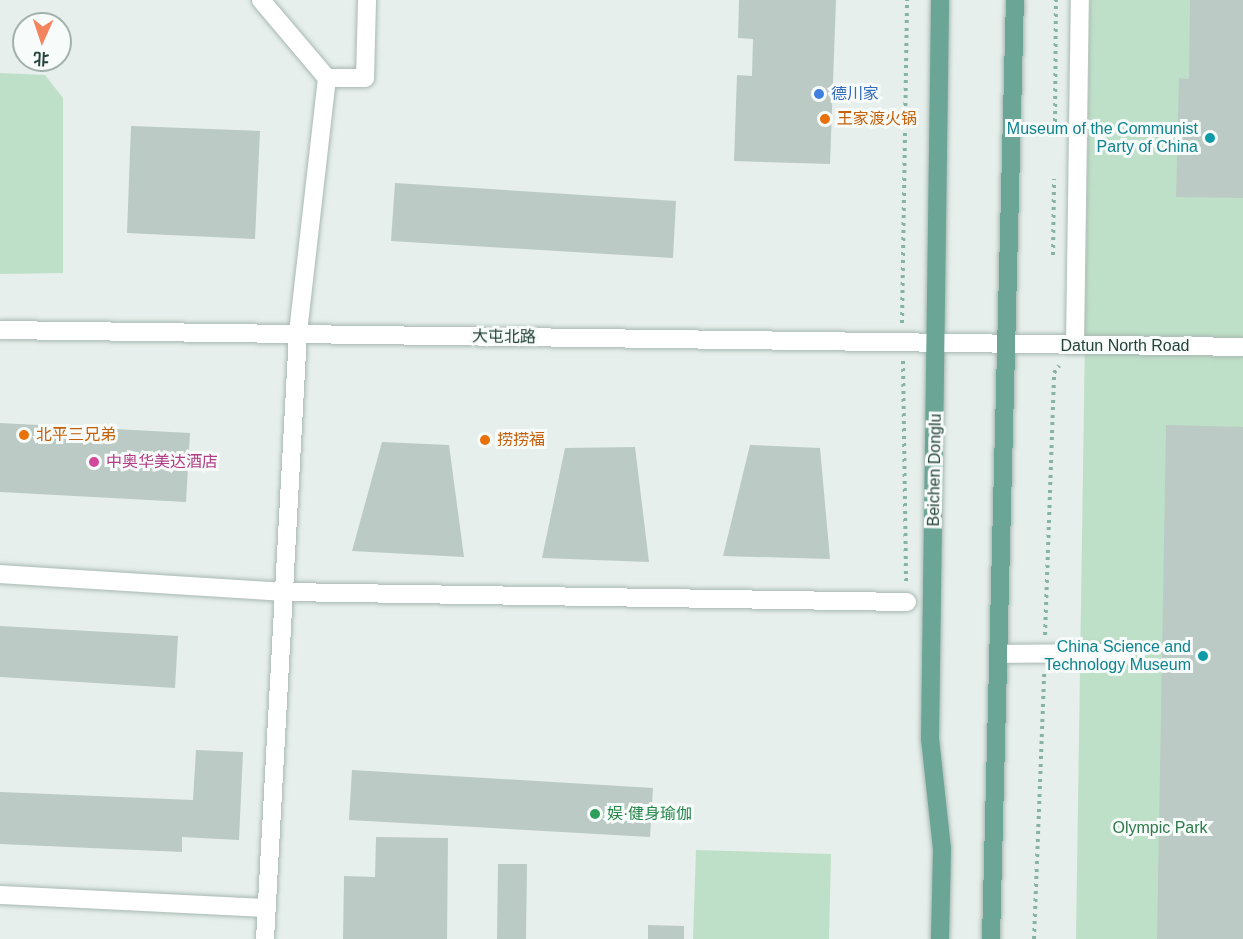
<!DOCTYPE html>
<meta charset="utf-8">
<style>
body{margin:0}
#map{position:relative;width:1243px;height:939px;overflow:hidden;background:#e6efeb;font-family:Helvetica,"Noto Sans SC",sans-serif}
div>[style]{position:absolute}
.green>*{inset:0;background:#bfe0c8}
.building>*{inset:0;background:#bbcac4}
.path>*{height:4px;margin-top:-2px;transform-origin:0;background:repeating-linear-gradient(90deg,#86b3a5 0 3px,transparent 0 7.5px)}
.roads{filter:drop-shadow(0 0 2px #a8b8b2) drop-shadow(0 0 2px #a8b8b2)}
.minor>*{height:18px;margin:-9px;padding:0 9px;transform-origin:9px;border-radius:9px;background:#fff}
.major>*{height:18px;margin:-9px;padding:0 9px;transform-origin:9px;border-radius:9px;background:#6aa596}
.dots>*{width:16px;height:16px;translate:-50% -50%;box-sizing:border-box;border:3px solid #f7fbf9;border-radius:50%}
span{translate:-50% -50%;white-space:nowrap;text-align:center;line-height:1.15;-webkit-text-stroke:6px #f7fbf9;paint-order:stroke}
.shop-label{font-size:16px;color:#366cbe}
.left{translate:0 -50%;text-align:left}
.food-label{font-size:16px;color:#c56008}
.culture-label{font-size:16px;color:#0d838f}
.right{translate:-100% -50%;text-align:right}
.street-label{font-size:16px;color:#24423a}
.hotel-label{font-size:16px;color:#b23c85}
.leisure-label{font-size:16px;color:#27864d}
.park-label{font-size:16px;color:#2d7a4b}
.north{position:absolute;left:12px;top:12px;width:60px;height:60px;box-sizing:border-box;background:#f7fbf9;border:2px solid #a3b1ad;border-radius:50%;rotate:183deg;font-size:16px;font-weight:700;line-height:24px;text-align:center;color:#24423a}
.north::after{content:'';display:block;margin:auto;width:21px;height:27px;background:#f4845f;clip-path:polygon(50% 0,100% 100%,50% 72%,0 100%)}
</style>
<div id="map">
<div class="green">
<i style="clip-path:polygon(1090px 0,1243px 0,1243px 939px,1076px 939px)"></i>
<i style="clip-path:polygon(0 73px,45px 75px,63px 98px,63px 273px,0 274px)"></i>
<i style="clip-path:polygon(696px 850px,831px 854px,829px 939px,693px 939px)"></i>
</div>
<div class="building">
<i style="clip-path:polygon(739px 0,836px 0,830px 164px,734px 161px,737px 75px,752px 76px,753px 39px,738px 38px)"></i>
<i style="clip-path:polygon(1190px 0,1243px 0,1243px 198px,1176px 197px,1179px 78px,1189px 79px)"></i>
<i style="clip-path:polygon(131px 126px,260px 131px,255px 239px,127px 233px)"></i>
<i style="clip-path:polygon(395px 183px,676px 201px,673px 258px,391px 241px)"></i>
<i style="clip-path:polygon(0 423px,190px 433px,186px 502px,0 492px)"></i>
<i style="clip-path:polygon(1166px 425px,1243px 427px,1243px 939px,1157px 939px)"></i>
<i style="clip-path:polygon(382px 442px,449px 445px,464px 557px,352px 551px)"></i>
<i style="clip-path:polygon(750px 445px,820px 448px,830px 559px,723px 556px)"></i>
<i style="clip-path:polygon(635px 447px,649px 562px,542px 558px,565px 448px)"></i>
<i style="clip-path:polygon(0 626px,178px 636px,175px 688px,0 677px)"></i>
<i style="clip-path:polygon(196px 750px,243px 752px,239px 840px,182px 837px,182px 852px,0 844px,0 792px,193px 800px)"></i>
<i style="clip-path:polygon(352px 770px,653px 788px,650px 837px,349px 820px)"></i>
<i style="clip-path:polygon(376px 837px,448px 838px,447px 939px,343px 939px,344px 876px,375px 877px)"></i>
<i style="clip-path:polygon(498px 864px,527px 864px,526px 939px,497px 939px)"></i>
<i style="clip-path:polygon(648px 925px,684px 926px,684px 939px,648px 939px)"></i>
</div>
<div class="path">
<i style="left:1055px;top:129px;width:129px;rotate:-89.6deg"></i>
<i style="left:1053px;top:255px;width:76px;rotate:-89.2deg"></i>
<i style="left:902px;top:323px;width:323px;rotate:-89.1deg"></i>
<i style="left:903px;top:361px;width:220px;rotate:89.2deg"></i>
<i style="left:1045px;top:635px;width:262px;rotate:-88deg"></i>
<i style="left:1054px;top:373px;width:9px;rotate:-54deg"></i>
<i style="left:1034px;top:939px;width:266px;rotate:-87.8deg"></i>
</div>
<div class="roads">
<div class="minor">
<i style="left:261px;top:0;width:102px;rotate:49.8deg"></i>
<i style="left:327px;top:78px;width:258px;rotate:96.5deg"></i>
<i style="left:298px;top:334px;width:606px;rotate:93.12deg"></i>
<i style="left:327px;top:78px;width:38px"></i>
<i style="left:365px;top:78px;width:78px;rotate:-88.5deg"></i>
<i style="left:0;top:330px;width:1243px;rotate:0.78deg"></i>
<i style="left:1075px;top:345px;width:345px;rotate:-89.2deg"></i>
<i style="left:0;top:574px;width:285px;rotate:3.6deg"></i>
<i style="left:284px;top:592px;width:623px;rotate:0.92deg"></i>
<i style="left:1001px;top:654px;width:121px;rotate:-0.5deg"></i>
<i style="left:0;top:895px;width:267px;rotate:2.8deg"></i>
</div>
<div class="major">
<i style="left:940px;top:939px;width:90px;rotate:-88.7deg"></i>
<i style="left:942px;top:849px;width:111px;rotate:-96.2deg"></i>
<i style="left:930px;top:739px;width:739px;rotate:-89.22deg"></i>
<i style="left:991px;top:939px;width:939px;rotate:-88.54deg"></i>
</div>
</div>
<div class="dots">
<i style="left:819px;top:94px;background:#3f7fe0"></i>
<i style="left:825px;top:119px;background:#e8710a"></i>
<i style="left:1210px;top:138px;background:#0f9aa8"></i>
<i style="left:24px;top:435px;background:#e8710a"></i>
<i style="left:485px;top:440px;background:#e8710a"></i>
<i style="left:94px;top:462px;background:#d1479c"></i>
<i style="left:1203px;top:656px;background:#0f9aa8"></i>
<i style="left:595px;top:814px;background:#2e9e5b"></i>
</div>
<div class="shop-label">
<span class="left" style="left:831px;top:94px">德川家</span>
</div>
<div class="food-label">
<span class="left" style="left:837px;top:119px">王家渡火锅</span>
<span class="left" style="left:36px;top:435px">北平三兄弟</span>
<span class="left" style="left:497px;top:440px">捞捞福</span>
</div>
<div class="culture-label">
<span class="right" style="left:1198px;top:138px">Museum of the Communist<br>Party of China</span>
<span class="right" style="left:1191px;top:656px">China Science and<br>Technology Museum</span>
</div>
<div class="street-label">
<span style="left:504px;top:337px;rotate:1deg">大屯北路</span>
<span style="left:1125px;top:346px">Datun North Road</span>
<span style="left:935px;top:470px;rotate:-89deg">Beichen Donglu</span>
</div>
<div class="hotel-label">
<span class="left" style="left:106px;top:462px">中奥华美达酒店</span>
</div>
<div class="leisure-label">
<span class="left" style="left:607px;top:814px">娱·健身瑜伽</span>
</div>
<div class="park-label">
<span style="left:1160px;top:828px">Olympic Park</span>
</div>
<div class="north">北</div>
</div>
